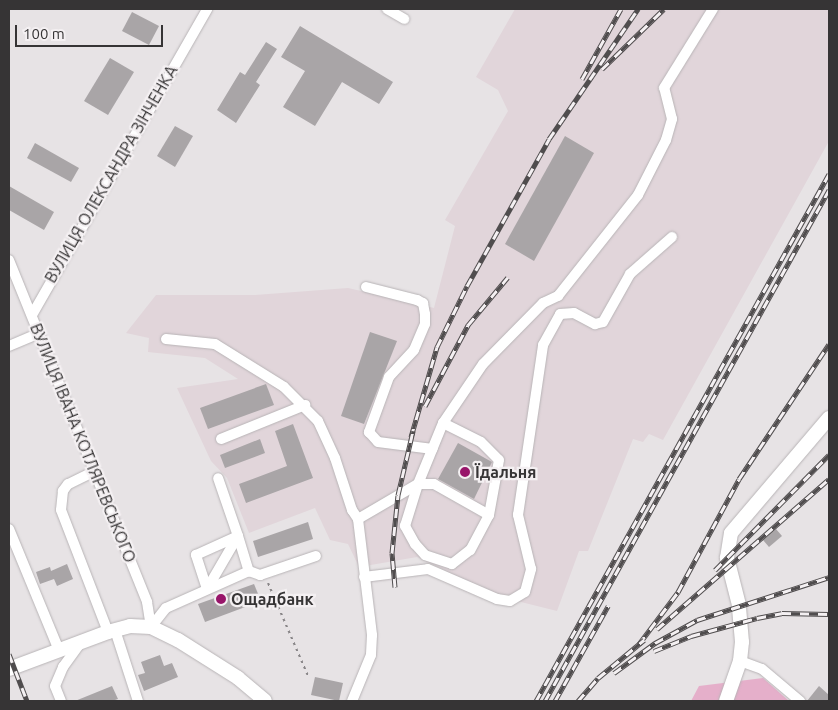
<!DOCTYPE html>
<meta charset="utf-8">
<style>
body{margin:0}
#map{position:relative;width:838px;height:710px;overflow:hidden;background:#e7e3e5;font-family:Ubuntu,sans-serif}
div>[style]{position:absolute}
.built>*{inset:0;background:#e1d5da}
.green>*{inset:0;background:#e5afca}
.building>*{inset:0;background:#a9a5a7}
.path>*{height:2px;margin-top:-1px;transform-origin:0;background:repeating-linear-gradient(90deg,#898688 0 2.5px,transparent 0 6.5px)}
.roads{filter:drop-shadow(0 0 1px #b8b4b6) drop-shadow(0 0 1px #b8b4b6)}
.minor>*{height:10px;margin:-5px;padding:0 5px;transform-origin:5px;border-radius:5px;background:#fff}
.major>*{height:14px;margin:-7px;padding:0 7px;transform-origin:7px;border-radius:7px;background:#fff}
.rail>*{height:5px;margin-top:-2.5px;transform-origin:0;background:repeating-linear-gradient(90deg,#f4f0f2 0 9px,#504d4e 0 18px);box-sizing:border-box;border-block:1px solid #504d4e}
.dots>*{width:14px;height:14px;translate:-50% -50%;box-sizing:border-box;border:2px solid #f4f0f2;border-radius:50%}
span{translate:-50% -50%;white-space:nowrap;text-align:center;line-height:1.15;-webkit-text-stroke:4.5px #f4f0f2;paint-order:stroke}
.street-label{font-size:16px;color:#363435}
.poi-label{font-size:16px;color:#363435;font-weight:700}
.left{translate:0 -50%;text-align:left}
.frame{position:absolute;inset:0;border:10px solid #363435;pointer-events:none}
.scale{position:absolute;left:15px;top:25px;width:148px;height:22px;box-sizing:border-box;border:2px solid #363435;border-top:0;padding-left:6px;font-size:15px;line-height:18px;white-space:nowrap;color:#363435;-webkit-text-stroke:4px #f4f0f2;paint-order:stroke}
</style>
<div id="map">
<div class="built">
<i style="clip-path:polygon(515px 9px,829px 9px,829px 141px,663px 440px,649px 434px,643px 442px,633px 439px,588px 551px,579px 551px,557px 611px,497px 596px,417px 557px,359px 567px,348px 544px,330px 540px,315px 508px,249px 533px,227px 478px,211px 461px,177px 388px,238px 379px,205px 358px,148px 352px,149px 338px,126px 333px,156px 295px,255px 295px,348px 288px,434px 308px,455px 226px,445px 220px,508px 111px,498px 90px,476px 77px)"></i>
</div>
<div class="green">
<i style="clip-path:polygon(763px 678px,789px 701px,691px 701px,699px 686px)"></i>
</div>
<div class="building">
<i style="clip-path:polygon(132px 12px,159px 26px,149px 45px,122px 31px)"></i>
<i style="clip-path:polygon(300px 26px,393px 82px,379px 104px,342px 82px,315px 126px,283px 107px,305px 71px,281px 57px)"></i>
<i style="clip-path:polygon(266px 42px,277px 49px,256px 82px,260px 85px,236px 123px,217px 110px,240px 72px,245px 75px)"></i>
<i style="clip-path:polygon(110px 58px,134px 72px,108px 115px,84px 101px)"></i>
<i style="clip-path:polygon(175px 126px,193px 136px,175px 167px,157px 156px)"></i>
<i style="clip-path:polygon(565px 136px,594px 153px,534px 261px,505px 244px)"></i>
<i style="clip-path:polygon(35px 143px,79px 168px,71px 182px,27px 158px)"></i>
<i style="clip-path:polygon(9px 186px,54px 212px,44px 230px,9px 210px)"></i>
<i style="clip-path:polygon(370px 332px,397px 341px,364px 424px,341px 416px)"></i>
<i style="clip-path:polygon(266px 384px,274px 405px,208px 429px,200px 408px)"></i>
<i style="clip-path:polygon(293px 424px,313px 478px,246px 503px,239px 484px,287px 466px,275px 431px)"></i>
<i style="clip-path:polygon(260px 439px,265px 453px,225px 468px,220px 455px)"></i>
<i style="clip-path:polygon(458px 443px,492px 462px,474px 499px,438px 479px)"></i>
<i style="clip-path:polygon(308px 522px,313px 539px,258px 557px,253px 541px)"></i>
<i style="clip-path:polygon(776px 529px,782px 536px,769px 547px,763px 540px)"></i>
<i style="clip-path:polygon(67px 564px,73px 579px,57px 586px,54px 579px,40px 584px,36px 572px,50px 567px,51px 571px)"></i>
<i style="clip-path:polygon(254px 584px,261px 601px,205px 622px,198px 604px)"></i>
<i style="clip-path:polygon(160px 655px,164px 666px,172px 663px,178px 677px,144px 691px,138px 675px,145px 673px,141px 662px)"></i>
<i style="clip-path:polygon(315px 677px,343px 683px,339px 701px,311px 695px)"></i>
<i style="clip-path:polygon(112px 686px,118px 699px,112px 701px,75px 701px)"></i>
<i style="clip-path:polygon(819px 686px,829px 695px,829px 701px,807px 701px)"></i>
</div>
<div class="path">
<i style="left:268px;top:583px;width:101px;rotate:66.7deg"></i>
</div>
<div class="roads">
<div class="minor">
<i style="left:387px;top:9px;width:20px;rotate:30deg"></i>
<i style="left:9px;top:260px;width:369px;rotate:68deg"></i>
<i style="left:147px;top:602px;width:25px;rotate:81deg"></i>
<i style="left:366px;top:287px;width:53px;rotate:14.3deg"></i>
<i style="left:417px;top:300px;width:7px;rotate:27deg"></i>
<i style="left:423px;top:303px;width:11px;rotate:80deg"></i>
<i style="left:425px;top:314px;width:10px;rotate:90deg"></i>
<i style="left:425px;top:324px;width:28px;rotate:113deg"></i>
<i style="left:414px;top:350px;width:37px;rotate:133deg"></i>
<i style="left:389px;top:377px;width:59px;rotate:110deg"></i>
<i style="left:369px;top:432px;width:13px;rotate:48deg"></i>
<i style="left:378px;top:442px;width:55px;rotate:7.3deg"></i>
<i style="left:32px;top:315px;width:353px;rotate:-60.2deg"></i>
<i style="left:166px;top:339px;width:49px;rotate:5.8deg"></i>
<i style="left:215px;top:344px;width:81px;rotate:31.9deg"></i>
<i style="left:284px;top:387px;width:48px;rotate:45deg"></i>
<i style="left:318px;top:421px;width:41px;rotate:65.3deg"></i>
<i style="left:335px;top:458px;width:55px;rotate:71.9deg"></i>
<i style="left:352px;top:510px;width:11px;rotate:56deg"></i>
<i style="left:358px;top:519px;width:117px;rotate:83.1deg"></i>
<i style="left:372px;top:635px;width:20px;rotate:93deg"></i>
<i style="left:371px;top:655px;width:50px;rotate:112.4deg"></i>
<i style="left:9px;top:346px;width:33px;rotate:-23deg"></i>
<i style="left:443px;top:423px;width:42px;rotate:26.6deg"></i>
<i style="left:481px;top:442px;width:25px;rotate:45deg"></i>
<i style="left:499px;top:460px;width:56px;rotate:100.3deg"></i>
<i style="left:489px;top:515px;width:40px;rotate:118deg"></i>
<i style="left:470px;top:550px;width:23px;rotate:142deg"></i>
<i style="left:452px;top:564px;width:28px;rotate:-162deg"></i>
<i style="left:425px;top:555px;width:15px;rotate:-132deg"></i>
<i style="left:415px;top:544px;width:21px;rotate:-119deg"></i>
<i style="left:405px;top:526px;width:44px;rotate:-72.8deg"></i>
<i style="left:418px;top:484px;width:66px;rotate:-67.7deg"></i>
<i style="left:443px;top:423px;width:71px;rotate:-55.9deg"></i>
<i style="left:483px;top:364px;width:86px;rotate:-45.5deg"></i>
<i style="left:543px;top:303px;width:17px;rotate:-25deg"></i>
<i style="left:558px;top:296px;width:129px;rotate:-51.6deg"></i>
<i style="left:638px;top:195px;width:62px;rotate:-63deg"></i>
<i style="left:666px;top:140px;width:22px;rotate:-74deg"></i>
<i style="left:672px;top:119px;width:32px;rotate:-104deg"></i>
<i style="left:664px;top:88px;width:93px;rotate:-58.2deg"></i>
<i style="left:221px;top:439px;width:91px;rotate:-22deg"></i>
<i style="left:95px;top:471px;width:30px;rotate:154deg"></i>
<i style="left:68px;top:484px;width:9px;rotate:126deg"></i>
<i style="left:63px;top:491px;width:19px;rotate:96deg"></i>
<i style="left:61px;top:510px;width:131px;rotate:68.9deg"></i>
<i style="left:358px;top:519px;width:69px;rotate:-30.3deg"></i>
<i style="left:418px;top:484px;width:16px"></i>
<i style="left:434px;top:484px;width:63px;rotate:29.4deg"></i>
<i style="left:9px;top:529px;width:129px;rotate:67.6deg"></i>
<i style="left:364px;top:577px;width:64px;rotate:-7.1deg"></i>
<i style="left:428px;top:569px;width:75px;rotate:23.5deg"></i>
<i style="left:497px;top:599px;width:13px;rotate:9deg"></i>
<i style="left:510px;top:601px;width:17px;rotate:-31deg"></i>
<i style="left:525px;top:592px;width:24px;rotate:-75deg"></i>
<i style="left:531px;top:569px;width:56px;rotate:-103.5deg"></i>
<i style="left:518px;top:515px;width:172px;rotate:-81.6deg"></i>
<i style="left:543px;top:345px;width:35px;rotate:-61deg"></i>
<i style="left:560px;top:314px;width:14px;rotate:-4deg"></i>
<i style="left:574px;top:313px;width:24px;rotate:28deg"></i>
<i style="left:595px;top:324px;width:8px;rotate:-14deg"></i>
<i style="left:603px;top:322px;width:55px;rotate:-60.6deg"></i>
<i style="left:630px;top:274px;width:56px;rotate:-41.4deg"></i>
<i style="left:207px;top:589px;width:61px;rotate:-59.7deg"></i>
<i style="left:238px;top:536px;width:61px;rotate:-109deg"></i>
<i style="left:207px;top:589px;width:36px;rotate:-108deg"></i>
<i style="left:196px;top:555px;width:46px;rotate:-24.3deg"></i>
<i style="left:238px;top:536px;width:37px;rotate:73deg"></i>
<i style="left:151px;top:627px;width:24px;rotate:-52deg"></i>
<i style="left:166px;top:608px;width:91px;rotate:-24deg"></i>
<i style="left:249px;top:571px;width:12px;rotate:20deg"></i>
<i style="left:260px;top:575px;width:59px;rotate:-18.7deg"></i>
<i style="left:115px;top:630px;width:75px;rotate:72.1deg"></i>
<i style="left:740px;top:661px;width:23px;rotate:20deg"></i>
<i style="left:762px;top:669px;width:50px;rotate:40.1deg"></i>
<i style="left:61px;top:701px;width:16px;rotate:-112deg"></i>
<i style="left:55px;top:686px;width:21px;rotate:-67deg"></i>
<i style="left:63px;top:667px;width:32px;rotate:-54deg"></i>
</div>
<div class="major">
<i style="left:9px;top:669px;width:106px;rotate:-20.5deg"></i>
<i style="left:108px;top:632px;width:23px;rotate:-15deg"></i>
<i style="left:130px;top:626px;width:21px;rotate:3deg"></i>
<i style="left:151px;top:627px;width:30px;rotate:26deg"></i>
<i style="left:178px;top:640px;width:71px;rotate:32.3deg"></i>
<i style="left:238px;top:678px;width:35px;rotate:40deg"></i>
<i style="left:726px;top:701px;width:42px;rotate:-70.7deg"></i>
<i style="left:740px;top:661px;width:19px;rotate:-84deg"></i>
<i style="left:742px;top:642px;width:37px;rotate:-95deg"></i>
<i style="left:739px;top:605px;width:49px;rotate:-104.3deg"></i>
<i style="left:727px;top:558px;width:25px;rotate:-81deg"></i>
<i style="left:731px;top:533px;width:151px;rotate:-49.6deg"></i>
</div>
</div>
<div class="rail">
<i style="left:602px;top:69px;width:86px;rotate:-44.1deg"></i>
<i style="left:582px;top:79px;width:80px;rotate:-60.9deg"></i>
<i style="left:425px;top:406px;width:92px;rotate:-62deg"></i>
<i style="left:468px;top:325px;width:62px;rotate:-50.2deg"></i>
<i style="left:411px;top:437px;width:94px;rotate:-73.9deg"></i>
<i style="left:437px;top:347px;width:68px;rotate:-63.8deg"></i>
<i style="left:467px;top:286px;width:168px;rotate:-60.8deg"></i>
<i style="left:549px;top:139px;width:158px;rotate:-55.6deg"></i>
<i style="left:715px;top:570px;width:162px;rotate:-45.3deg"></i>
<i style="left:395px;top:587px;width:34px;rotate:-95deg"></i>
<i style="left:392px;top:553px;width:58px;rotate:-84.1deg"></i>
<i style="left:398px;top:495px;width:66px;rotate:-76.8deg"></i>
<i style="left:657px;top:629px;width:228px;rotate:-41.1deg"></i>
<i style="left:639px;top:644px;width:65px;rotate:-53.1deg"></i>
<i style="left:678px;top:592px;width:128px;rotate:-61.6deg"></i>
<i style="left:739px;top:479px;width:162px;rotate:-56.3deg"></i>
<i style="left:654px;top:651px;width:40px;rotate:-22deg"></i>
<i style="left:691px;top:636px;width:68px;rotate:-15.3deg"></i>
<i style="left:757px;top:618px;width:25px;rotate:-11deg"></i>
<i style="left:782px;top:613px;width:47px;rotate:1.2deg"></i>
<i style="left:9px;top:654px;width:50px;rotate:69deg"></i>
<i style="left:614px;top:673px;width:51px;rotate:-36.2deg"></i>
<i style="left:655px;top:643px;width:48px;rotate:-28.7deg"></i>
<i style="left:697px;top:620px;width:139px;rotate:-18deg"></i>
<i style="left:536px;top:701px;width:603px;rotate:-60.93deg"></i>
<i style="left:545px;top:701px;width:585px;rotate:-60.94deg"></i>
<i style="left:555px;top:701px;width:109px;rotate:-60.8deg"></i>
<i style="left:578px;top:701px;width:30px;rotate:-49deg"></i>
<i style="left:598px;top:678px;width:60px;rotate:-39.6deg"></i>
</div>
<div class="dots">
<i style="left:465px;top:472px;background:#98156a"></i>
<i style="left:221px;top:599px;background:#98156a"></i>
</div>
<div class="street-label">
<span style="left:111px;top:174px;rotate:-60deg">ВУЛИЦЯ ОЛЕКСАНДРА ЗІНЧЕНКА</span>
<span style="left:83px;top:443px;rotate:68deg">ВУЛИЦЯ ІВАНА КОТЛЯРЕВСЬКОГО</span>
</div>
<div class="poi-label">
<span class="left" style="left:475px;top:472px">Їдальня</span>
<span class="left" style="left:231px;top:599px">Ощадбанк</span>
</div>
<div class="frame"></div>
<div class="scale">100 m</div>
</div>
